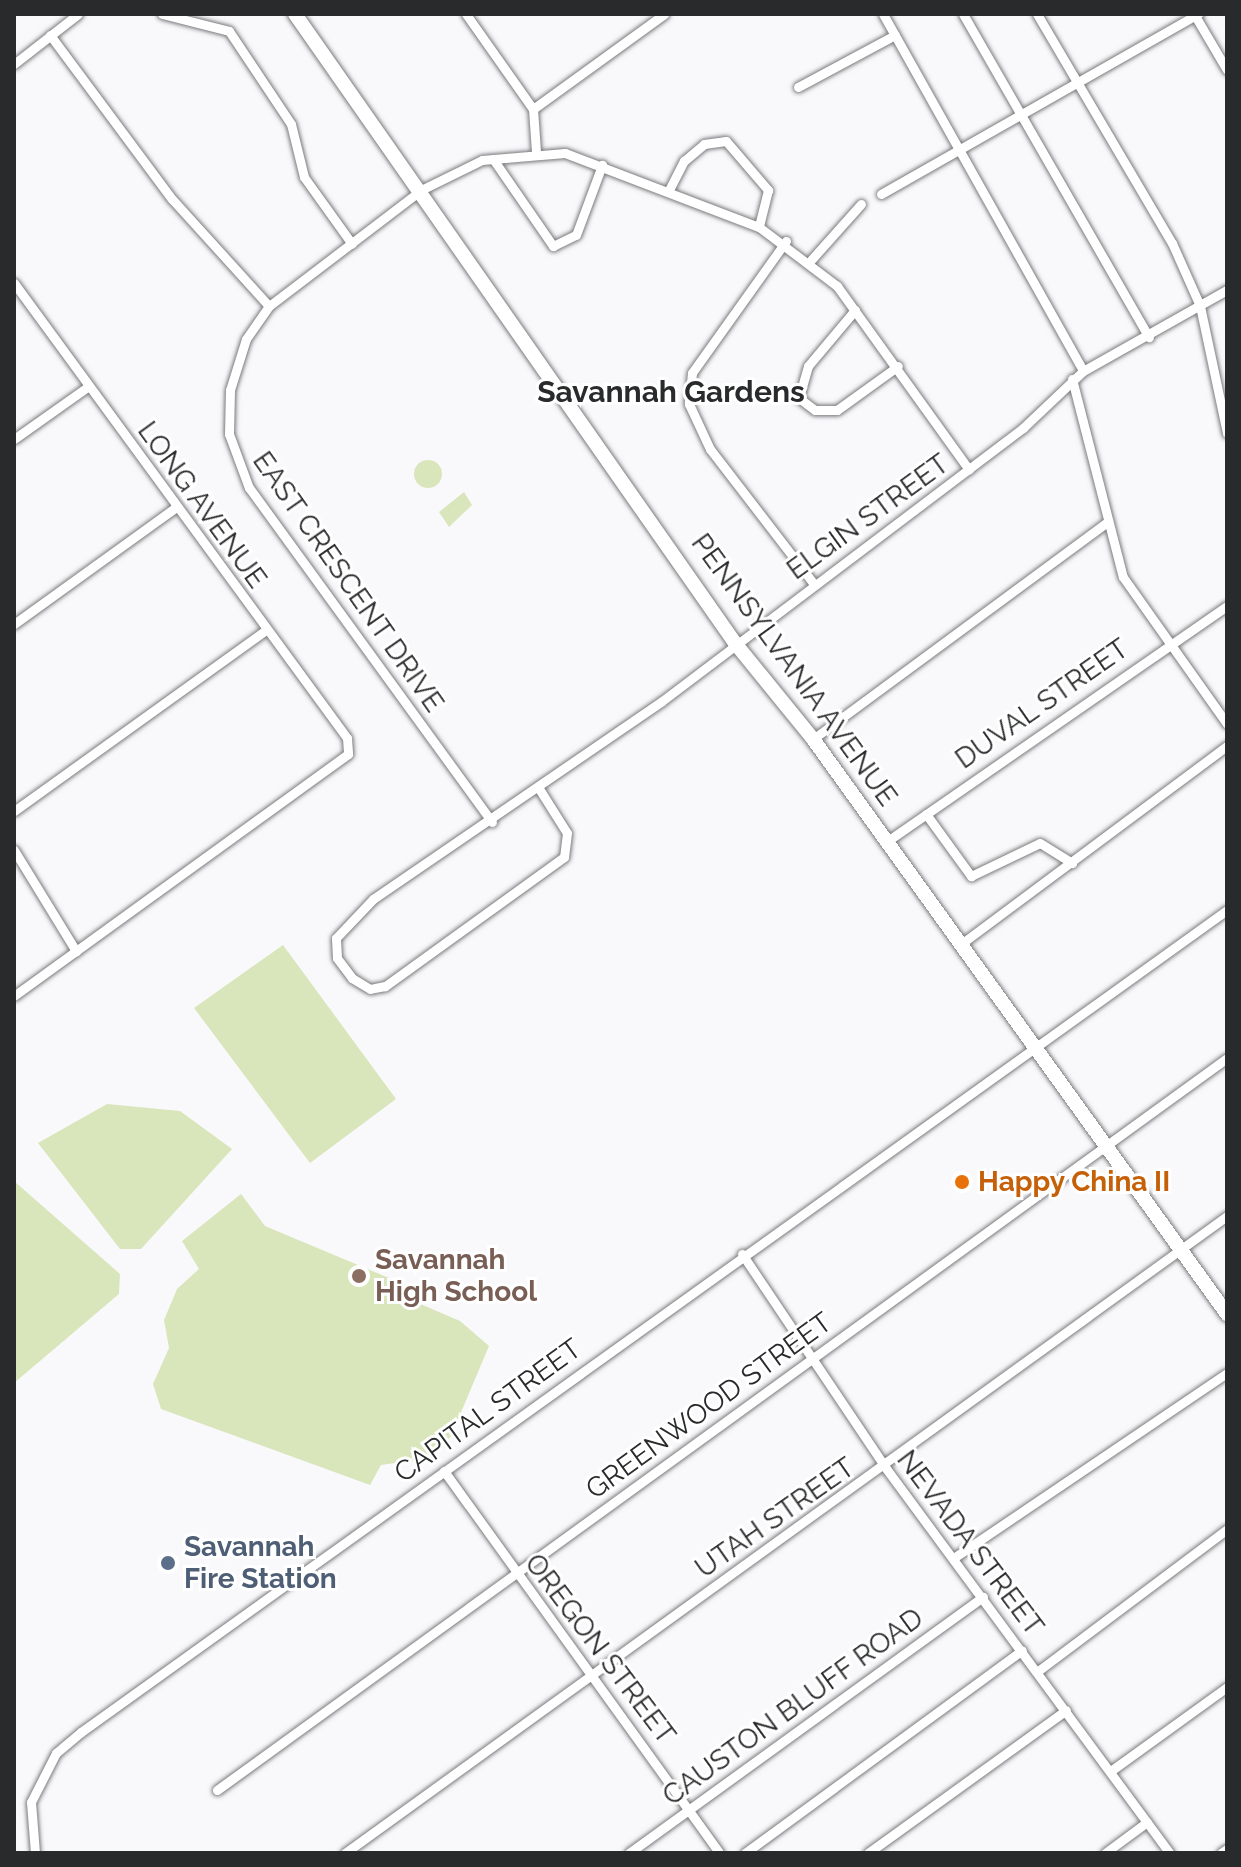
<!DOCTYPE html>
<style>
body{margin:0}
#map{position:relative;width:1241px;height:1867px;overflow:hidden;background:#f9f9fc;font-family:Raleway,sans-serif}
div>[style]{position:absolute}
.green>*{inset:0;background:#d9e5bb}
.round{border-radius:50%}
.roads{filter:drop-shadow(0 0 2px #7b7b7e) drop-shadow(0 0 2px #7b7b7e)}
.minor>*{height:9px;margin:-4.5px;padding:0 4.5px;transform-origin:4.5px;border-radius:4.5px;background:#fff}
.secondary>*{height:14px;margin:-7px;padding:0 7px;transform-origin:7px;border-radius:7px;background:#fff}
.dots>*{width:22px;height:22px;translate:-50% -50%;box-sizing:border-box;border:4px solid #fff;border-radius:50%}
span{translate:-50% -50%;white-space:nowrap;text-align:center;line-height:1.15;-webkit-text-stroke:6px #fff;paint-order:stroke}
.street-label{font-size:28px;color:#292a2b}
.food-label{font-size:28px;color:#c56008;font-weight:700}
.left{translate:0 -50%;text-align:left}
.education-label{font-size:28px;color:#785e54;font-weight:700}
.service-label{font-size:28px;color:#4e5e75;font-weight:700}
.neighbourhood-label{font-size:30px;color:#292a2b;font-weight:700}
.frame{position:absolute;inset:0;border:16px solid #292a2b;pointer-events:none}
</style>
<div id="map">
<div class="green">
<i class="round" style="left:414px;top:460px;width:28px;height:28px"></i>
<i style="clip-path:polygon(464px 492px,472px 505px,449px 527px,439px 512px)"></i>
<i style="clip-path:polygon(283px 945px,396px 1099px,310px 1163px,194px 1008px)"></i>
<i style="clip-path:polygon(107px 1104px,180px 1111px,232px 1149px,141px 1249px,120px 1249px,38px 1143px)"></i>
<i style="clip-path:polygon(14px 1181px,120px 1274px,119px 1294px,14px 1383px)"></i>
<i style="clip-path:polygon(241px 1194px,265px 1226px,408px 1286px,404px 1297px,460px 1321px,489px 1346px,451px 1436px,431px 1458px,381px 1465px,370px 1485px,161px 1409px,153px 1384px,169px 1348px,164px 1320px,177px 1289px,199px 1269px,182px 1241px)"></i>
</div>
<div class="roads">
<div class="minor">
<i style="left:162px;top:14px;width:69px;rotate:14.2deg"></i>
<i style="left:229px;top:31px;width:112px;rotate:56.3deg"></i>
<i style="left:291px;top:124px;width:55px;rotate:76.2deg"></i>
<i style="left:304px;top:177px;width:82px;rotate:54.4deg"></i>
<i style="left:466px;top:14px;width:116px;rotate:54.8deg"></i>
<i style="left:533px;top:109px;width:43px;rotate:86deg"></i>
<i style="left:883px;top:14px;width:409px;rotate:60.7deg"></i>
<i style="left:963px;top:14px;width:373px;rotate:60.1deg"></i>
<i style="left:1037px;top:14px;width:266px;rotate:59.5deg"></i>
<i style="left:1172px;top:243px;width:69px;rotate:66deg"></i>
<i style="left:1200px;top:306px;width:130px;rotate:78deg"></i>
<i style="left:1194px;top:14px;width:65px;rotate:59.5deg"></i>
<i style="left:50px;top:35px;width:204px;rotate:53.4deg"></i>
<i style="left:172px;top:199px;width:144px;rotate:47.8deg"></i>
<i style="left:14px;top:64px;width:81px;rotate:-38deg"></i>
<i style="left:798px;top:87px;width:110px;rotate:-28.2deg"></i>
<i style="left:533px;top:109px;width:162px;rotate:-35.9deg"></i>
<i style="left:493px;top:159px;width:106px;rotate:55.4deg"></i>
<i style="left:553px;top:246px;width:25px;rotate:-26deg"></i>
<i style="left:576px;top:235px;width:75px;rotate:-69.6deg"></i>
<i style="left:669px;top:190px;width:33px;rotate:-63deg"></i>
<i style="left:684px;top:161px;width:26px;rotate:-40deg"></i>
<i style="left:704px;top:144px;width:22px;rotate:-8deg"></i>
<i style="left:726px;top:141px;width:65px;rotate:49.4deg"></i>
<i style="left:768px;top:190px;width:38px;rotate:104deg"></i>
<i style="left:881px;top:194px;width:365px;rotate:-29.6deg"></i>
<i style="left:786px;top:241px;width:162px;rotate:125.5deg"></i>
<i style="left:692px;top:373px;width:31px;rotate:96deg"></i>
<i style="left:689px;top:404px;width:50px;rotate:65deg"></i>
<i style="left:710px;top:449px;width:170px;rotate:52.4deg"></i>
<i style="left:811px;top:260px;width:75px;rotate:-48.2deg"></i>
<i style="left:14px;top:283px;width:564px;rotate:53.8deg"></i>
<i style="left:347px;top:738px;width:16px;rotate:86deg"></i>
<i style="left:348px;top:754px;width:412px;rotate:144.1deg"></i>
<i style="left:855px;top:310px;width:73px;rotate:130deg"></i>
<i style="left:808px;top:366px;width:33px;rotate:106deg"></i>
<i style="left:799px;top:398px;width:20px;rotate:37deg"></i>
<i style="left:815px;top:410px;width:22px"></i>
<i style="left:837px;top:410px;width:75px;rotate:-35.8deg"></i>
<i style="left:1072px;top:379px;width:204px;rotate:75.6deg"></i>
<i style="left:1123px;top:577px;width:180px;rotate:54.7deg"></i>
<i style="left:14px;top:439px;width:88px;rotate:-35.3deg"></i>
<i style="left:14px;top:624px;width:200px;rotate:-35.8deg"></i>
<i style="left:813px;top:739px;width:365px;rotate:-36.4deg"></i>
<i style="left:538px;top:787px;width:54px;rotate:57.8deg"></i>
<i style="left:567px;top:833px;width:24px;rotate:97deg"></i>
<i style="left:564px;top:857px;width:221px;rotate:144.2deg"></i>
<i style="left:385px;top:986px;width:15px;rotate:169deg"></i>
<i style="left:370px;top:989px;width:21px;rotate:-149deg"></i>
<i style="left:352px;top:978px;width:25px;rotate:-127deg"></i>
<i style="left:337px;top:958px;width:20px;rotate:-93deg"></i>
<i style="left:336px;top:938px;width:54px;rotate:-46.5deg"></i>
<i style="left:373px;top:899px;width:350px;rotate:-34.4deg"></i>
<i style="left:662px;top:701px;width:453px;rotate:-37.1deg"></i>
<i style="left:1023px;top:428px;width:83px;rotate:-43.5deg"></i>
<i style="left:1083px;top:371px;width:165px;rotate:-29.4deg"></i>
<i style="left:14px;top:811px;width:310px;rotate:-35.7deg"></i>
<i style="left:926px;top:814px;width:77px;rotate:54deg"></i>
<i style="left:971px;top:876px;width:76px;rotate:-25.6deg"></i>
<i style="left:1040px;top:843px;width:38px;rotate:32deg"></i>
<i style="left:492px;top:822px;width:413px;rotate:-126deg"></i>
<i style="left:249px;top:488px;width:58px;rotate:-110.3deg"></i>
<i style="left:229px;top:434px;width:44px;rotate:-88.7deg"></i>
<i style="left:230px;top:390px;width:53px;rotate:-72.6deg"></i>
<i style="left:246px;top:339px;width:40px;rotate:-55.1deg"></i>
<i style="left:269px;top:306px;width:191px;rotate:-37.3deg"></i>
<i style="left:421px;top:190px;width:68px;rotate:-26.2deg"></i>
<i style="left:482px;top:160px;width:83px;rotate:-4.8deg"></i>
<i style="left:565px;top:153px;width:208px;rotate:20.9deg"></i>
<i style="left:759px;top:227px;width:98px;rotate:37.1deg"></i>
<i style="left:837px;top:286px;width:226px;rotate:54.3deg"></i>
<i style="left:886px;top:842px;width:415px;rotate:-34.7deg"></i>
<i style="left:14px;top:850px;width:119px;rotate:58.5deg"></i>
<i style="left:961px;top:944px;width:332px;rotate:-36.7deg"></i>
<i style="left:742px;top:1254px;width:257px;rotate:56.1deg"></i>
<i style="left:885px;top:1467px;width:480px;rotate:53.6deg"></i>
<i style="left:444px;top:1471px;width:471px;rotate:54.2deg"></i>
<i style="left:955px;top:1557px;width:328px;rotate:-34.1deg"></i>
<i style="left:1038px;top:1671px;width:236px;rotate:-36.9deg"></i>
<i style="left:1112px;top:1770px;width:142px;rotate:-35.8deg"></i>
<i style="left:217px;top:1790px;width:1247px;rotate:-35.93deg"></i>
<i style="left:35px;top:1853px;width:51px;rotate:-94.5deg"></i>
<i style="left:31px;top:1802px;width:55px;rotate:-63deg"></i>
<i style="left:56px;top:1753px;width:33px;rotate:-40deg"></i>
<i style="left:81px;top:1732px;width:1410px;rotate:-35.65deg"></i>
<i style="left:345px;top:1853px;width:1088px;rotate:-35.84deg"></i>
<i style="left:629px;top:1853px;width:437px;rotate:-35.9deg"></i>
<i style="left:745px;top:1853px;width:343px;rotate:-36.2deg"></i>
<i style="left:868px;top:1853px;width:244px;rotate:-35.8deg"></i>
<i style="left:1105px;top:1853px;width:52px;rotate:-36.4deg"></i>
<i style="left:1221px;top:1853px;width:7px;rotate:-34deg"></i>
</div>
<div class="secondary">
<i style="left:295px;top:14px;width:768px;rotate:55.03deg"></i>
<i style="left:735px;top:643px;width:124px;rotate:50.9deg"></i>
<i style="left:813px;top:739px;width:709px;rotate:54.25deg"></i>
</div>
</div>
<div class="dots">
<i style="left:962px;top:1182px;background:#e8710a"></i>
<i style="left:359px;top:1276px;background:#8d6e63"></i>
<i style="left:168px;top:1563px;background:#5c6f8a"></i>
</div>
<div class="street-label">
<span style="left:202px;top:505px;rotate:54deg">LONG AVENUE</span>
<span style="left:868px;top:517px;rotate:-36deg">ELGIN STREET</span>
<span style="left:348px;top:582px;rotate:55deg">EAST CRESCENT DRIVE</span>
<span style="left:794px;top:670px;rotate:54deg">PENNSYLVANIA AVENUE</span>
<span style="left:1042px;top:704px;rotate:-35deg">DUVAL STREET</span>
<span style="left:709px;top:1406px;rotate:-36deg">GREENWOOD STREET</span>
<span style="left:488px;top:1411px;rotate:-36deg">CAPITAL STREET</span>
<span style="left:775px;top:1518px;rotate:-35deg">UTAH STREET</span>
<span style="left:970px;top:1543px;rotate:53deg">NEVADA STREET</span>
<span style="left:600px;top:1649px;rotate:53deg">OREGON STREET</span>
<span style="left:793px;top:1707px;rotate:-36deg">CAUSTON BLUFF ROAD</span>
</div>
<div class="food-label">
<span class="left" style="left:978px;top:1182px">Happy China II</span>
</div>
<div class="education-label">
<span class="left" style="left:375px;top:1276px">Savannah<br>High School</span>
</div>
<div class="service-label">
<span class="left" style="left:184px;top:1563px">Savannah<br>Fire Station</span>
</div>
<div class="neighbourhood-label">
<span style="left:671px;top:392px">Savannah Gardens</span>
</div>
<div class="frame"></div>
</div>
